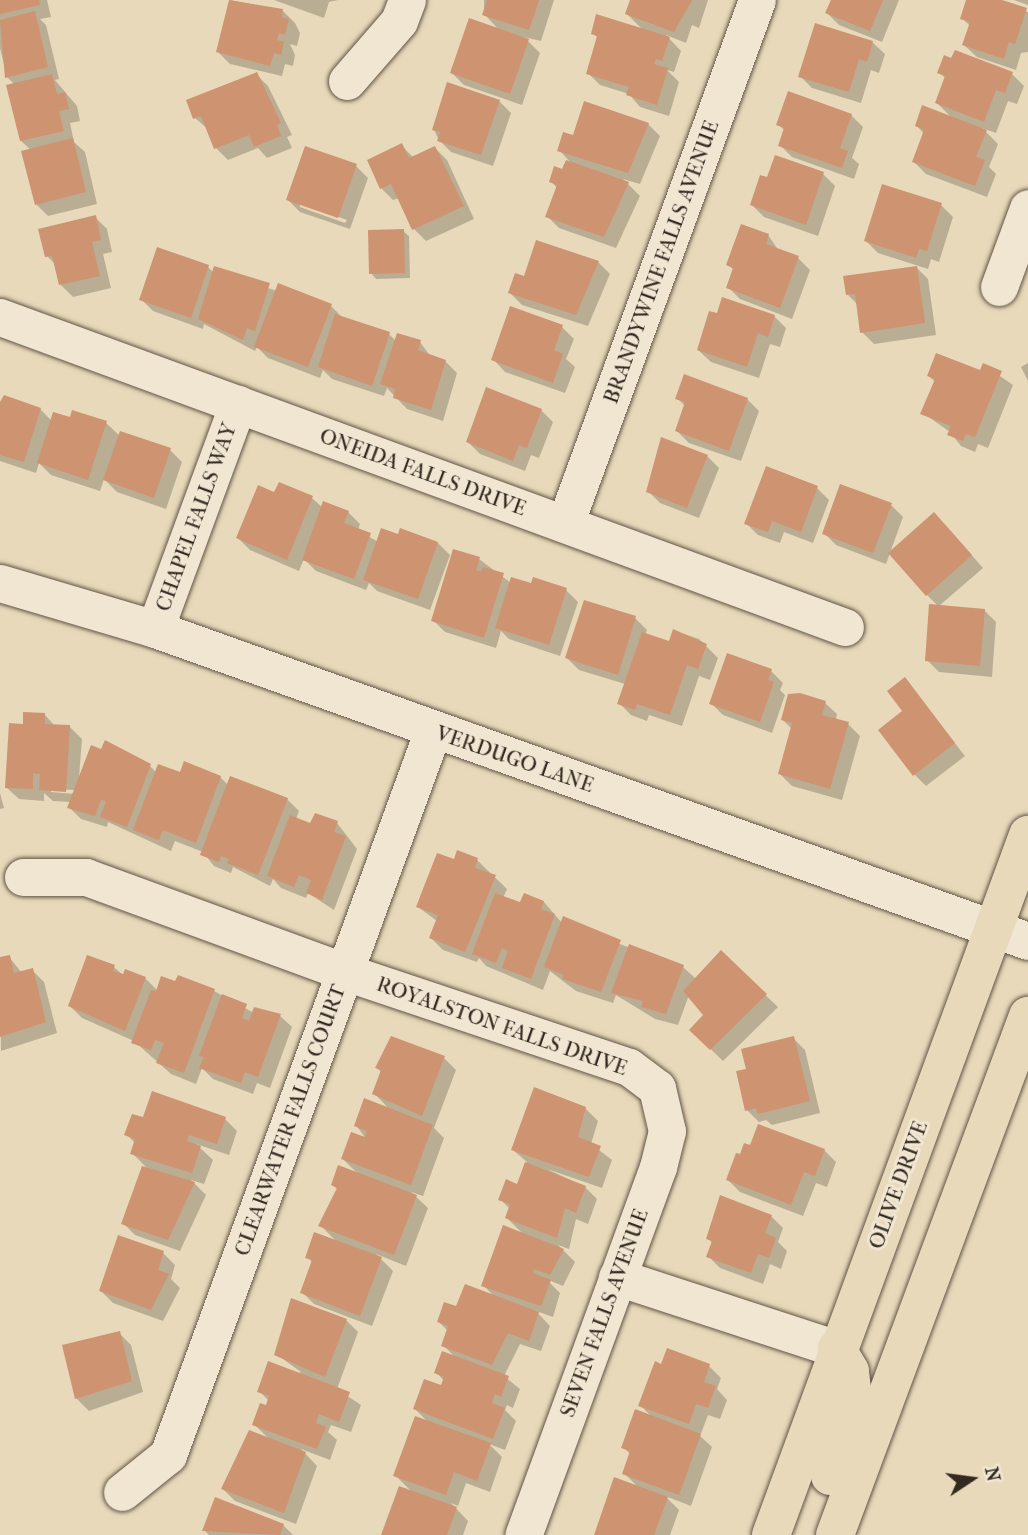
<!DOCTYPE html>
<style>
body{margin:0}
#map{position:relative;width:1028px;height:1535px;overflow:hidden;background:#e8d9ba;font-family:"IM FELL French Canon",serif}
div>[style]{position:absolute}
.shadow>*{inset:0;background:#0003}
.building>*{inset:0;background:#ce9371}
.roads{filter:drop-shadow(0 0 2px #605546) drop-shadow(0 0 2px #605546)}
.minor>*{height:37px;margin:-18.5px;padding:0 18.5px;transform-origin:18.5px;border-radius:18.5px;background:#f0e6d2}
.major>*{height:38px;margin:-19px;padding:0 19px;transform-origin:19px;border-radius:19px;background:#e8d9ba}
span{translate:-50% -50%;white-space:nowrap;text-align:center;line-height:1.15;-webkit-text-stroke:6px #f0e6d2;paint-order:stroke}
.street-label{font-size:21px;color:#322920}
.north{position:absolute;left:937px;top:1444px;width:70px;height:70px;-webkit-text-stroke:5px #f0e6d2;paint-order:stroke;rotate:77deg;font-size:19px;font-weight:700;line-height:28px;text-align:center;color:#322920}
.north::after{content:'';display:block;margin:auto;width:24px;height:32px;background:#322920;clip-path:polygon(50% 0,100% 100%,50% 72%,0 100%)}
</style>
<div id="map">
<div class="shadow">
<i style="clip-path:polygon(0 0,47px 0,51px 17px,40px 19px,46px 25px,59px 79px,55px 80px,77px 106px,80px 121px,70px 123px,74px 142px,85px 152px,97px 204px,48px 216px,36px 204px,31px 150px,21px 141px,15px 85px,7px 77px,0 48px)"></i>
<i style="clip-path:polygon(230px 0,283px 11px,295px 23px,300px 33px,297px 46px,290px 44px,295px 55px,293px 66px,285px 64px,282px 76px,230px 64px,218px 52px)"></i>
<i style="clip-path:polygon(274px 0,338px 0,329px 2px,324px 18px)"></i>
<i style="clip-path:polygon(484px 0,554px 0,541px 41px,502px 32px,528px 41px,540px 53px,522px 105px,464px 85px,452px 73px,501px 32px,484px 14px)"></i>
<i style="clip-path:polygon(632px 0,708px 0,699px 28px,692px 25px,686px 43px,666px 35px,681px 51px,674px 72px,667px 70px,679px 82px,669px 116px,640px 107px,629px 94px,600px 85px,588px 73px,598px 38px,593px 33px,644px 31px,627px 14px)"></i>
<i style="clip-path:polygon(831px 0,899px 0,882px 42px,839px 25px,827px 13px)"></i>
<i style="clip-path:polygon(979px 0,996px 0,1028px 12px,1028px 52px,1021px 53px,1016px 70px,977px 57px,964px 45px,970px 26px,962px 18px)"></i>
<i style="clip-path:polygon(1014px 0,1028px 0,1028px 5px)"></i>
<i style="clip-path:polygon(872px 42px,885px 54px,879px 73px,871px 70px,861px 103px,812px 88px,800px 76px)"></i>
<i style="clip-path:polygon(956px 52px,1012px 74px,1024px 86px,1017px 104px,1008px 101px,996px 133px,982px 128px,998px 144px,989px 167px,996px 174px,987px 197px,926px 174px,914px 162px,924px 134px,917px 126px,953px 119px,937px 103px,946px 79px,939px 72px)"></i>
<i style="clip-path:polygon(256px 74px,268px 86px,292px 135px,287px 137px,292px 148px,267px 158px,258px 148px,228px 160px,216px 148px,209px 130px,195px 118px)"></i>
<i style="clip-path:polygon(499px 101px,511px 113px,493px 166px,451px 152px,439px 140px,434px 130px)"></i>
<i style="clip-path:polygon(851px 115px,863px 127px,852px 158px,859px 164px,854px 179px,792px 157px,780px 145px,785px 131px,778px 124px)"></i>
<i style="clip-path:polygon(648px 124px,660px 136px,640px 184px,623px 179px,640px 196px,616px 248px,559px 228px,547px 216px,557px 188px,551px 181px,573px 165px,559px 150px,574px 137px)"></i>
<i style="clip-path:polygon(401px 145px,414px 158px,435px 148px,447px 160px,474px 219px,426px 241px,414px 229px,399px 198px,393px 200px,381px 188px)"></i>
<i style="clip-path:polygon(evenodd,356px 166px,368px 178px,350px 229px,300px 212px,288px 200px,356px 166px,300px 203px,347px 220px,345px 223px,300px 207px,300px 203px)"></i>
<i style="clip-path:polygon(823px 174px,835px 186px,818px 236px,764px 217px,752px 205px,768px 180px)"></i>
<i style="clip-path:polygon(941px 205px,953px 217px,939px 262px,931px 259px,928px 269px,878px 253px,866px 241px)"></i>
<i style="clip-path:polygon(95px 217px,107px 229px,112px 252px,103px 254px,111px 288px,73px 297px,61px 285px,56px 265px,47px 256px)"></i>
<i style="clip-path:polygon(403px 231px,409px 236px,410px 278px,376px 279px,371px 273px)"></i>
<i style="clip-path:polygon(768px 235px,779px 251px,798px 258px,810px 270px,792px 319px,740px 299px,728px 287px,734px 270px,728px 265px)"></i>
<i style="clip-path:polygon(598px 262px,610px 274px,588px 326px,522px 305px,510px 293px,525px 278px)"></i>
<i style="clip-path:polygon(208px 267px,214px 273px,331px 306px,344px 319px,389px 334px,396px 341px,420px 342px,431px 357px,445px 361px,457px 373px,443px 421px,407px 409px,387px 388px,384px 396px,332px 379px,323px 370px,320px 378px,268px 358px,257px 347px,255px 351px,204px 324px,203px 329px,153px 311px,141px 299px)"></i>
<i style="clip-path:polygon(916px 267px,928px 279px,936px 335px,874px 344px,862px 332px,858px 305px,848px 295px)"></i>
<i style="clip-path:polygon(774px 316px,786px 328px,780px 347px,770px 344px,759px 378px,711px 362px,698px 350px)"></i>
<i style="clip-path:polygon(562px 327px,574px 339px,566px 359px,575px 367px,565px 393px,505px 372px,493px 359px)"></i>
<i style="clip-path:polygon(1028px 363px,1028px 381px,1021px 367px)"></i>
<i style="clip-path:polygon(984px 365px,1013px 385px,988px 448px,978px 444px,975px 452px,961px 446px,950px 432px,923px 413px,935px 382px,929px 376px,981px 373px)"></i>
<i style="clip-path:polygon(677px 398px,747px 399px,759px 411px,741px 461px,689px 443px,677px 431px,685px 406px)"></i>
<i style="clip-path:polygon(0 404px,40px 409px,52px 421px,106px 423px,120px 436px,170px 450px,182px 462px,166px 509px,117px 492px,104px 479px,100px 491px,51px 475px,39px 463px,36px 473px,0 461px)"></i>
<i style="clip-path:polygon(541px 410px,553px 422px,539px 458px,531px 455px,525px 471px,480px 454px,468px 442px)"></i>
<i style="clip-path:polygon(707px 456px,719px 468px,699px 518px,660px 503px,648px 491px)"></i>
<i style="clip-path:polygon(817px 488px,829px 500px,813px 543px,784px 532px,780px 543px,758px 535px,746px 523px)"></i>
<i style="clip-path:polygon(275px 494px,312px 498px,323px 508px,348px 512px,360px 524px,358px 530px,378px 542px,438px 543px,450px 555px,430px 610px,377px 591px,369px 583px,366px 590px,316px 571px,304px 559px,299px 571px,250px 550px,238px 538px)"></i>
<i style="clip-path:polygon(891px 505px,903px 517px,886px 564px,836px 545px,824px 533px)"></i>
<i style="clip-path:polygon(946px 526px,983px 568px,939px 606px,984px 610px,996px 622px,992px 677px,939px 672px,927px 660px,938px 606px,927px 595px)"></i>
<i style="clip-path:polygon(454px 551px,479px 559px,511px 583px,566px 590px,578px 602px,560px 656px,509px 639px,501px 631px,496px 648px,445px 632px,433px 620px)"></i>
<i style="clip-path:polygon(635px 618px,647px 630px,645px 635px,670px 644px,675px 631px,699px 639px,718px 658px,710px 680px,699px 676px,682px 726px,649px 715px,647px 721px,631px 715px,619px 703px,625px 684px,579px 670px,567px 658px)"></i>
<i style="clip-path:polygon(771px 671px,783px 683px,780px 690px,785px 695px,772px 733px,723px 715px,711px 703px)"></i>
<i style="clip-path:polygon(905px 680px,965px 756px,926px 786px,914px 774px)"></i>
<i style="clip-path:polygon(825px 703px,837px 714px,836px 720px,848px 724px,860px 736px,842px 800px,792px 786px,780px 774px,792px 729px,783px 720px)"></i>
<i style="clip-path:polygon(evenodd,45px 715px,55px 726px,70px 727px,82px 739px,79px 778px,150px 766px,157px 773px,220px 777px,228px 785px,287px 799px,299px 811px,296px 819px,311px 825px,337px 823px,357px 849px,334px 910px,308px 893px,306px 898px,281px 888px,273px 879px,270px 886px,233px 867px,231px 873px,214px 866px,203px 852px,175px 841px,171px 851px,108px 822px,107px 827px,81px 819px,69px 807px,71px 802px,53px 801px,44px 793px,44px 801px,19px 799px,6px 787px,25px 725px,45px 715px,51px 789px,75px 790px,75px 794px,51px 792px,51px 789px)"></i>
<i style="clip-path:polygon(0 793px,4px 808px,0 809px)"></i>
<i style="clip-path:polygon(477px 860px,507px 889px,503px 898px,521px 905px,524px 895px,544px 902px,562px 923px,683px 967px,696px 979px,721px 953px,778px 1007px,723px 1061px,691px 1030px,705px 1015px,689px 995px,678px 1025px,655px 1019px,616px 995px,613px 1003px,576px 991px,550px 971px,543px 990px,486px 966px,479px 958px,477px 962px,443px 950px,431px 938px,437px 921px,418px 907px,455px 861px)"></i>
<i style="clip-path:polygon(9px 957px,22px 973px,32px 970px,44px 982px,57px 1033px,1px 1051px,0 961px)"></i>
<i style="clip-path:polygon(114px 967px,124px 976px,145px 978px,158px 991px,214px 991px,254px 1013px,280px 1016px,292px 1027px,270px 1088px,257px 1083px,253px 1094px,213px 1079px,202px 1068px,196px 1084px,171px 1074px,134px 1041px,82px 1018px,70px 1006px)"></i>
<i style="clip-path:polygon(793px 1038px,805px 1050px,820px 1113px,772px 1125px,766px 1120px,759px 1122px,747px 1110px,748px 1070px)"></i>
<i style="clip-path:polygon(444px 1058px,456px 1070px,434px 1128px,444px 1138px,423px 1196px,411px 1192px,428px 1208px,406px 1266px,376px 1254px,393px 1271px,372px 1326px,314px 1304px,302px 1292px,313px 1263px,307px 1257px,337px 1242px,320px 1225px,338px 1190px,333px 1185px,359px 1175px,343px 1159px,366px 1139px,356px 1125px,391px 1111px,374px 1093px,382px 1073px,377px 1068px)"></i>
<i style="clip-path:polygon(585px 1108px,598px 1121px,591px 1144px,612px 1160px,602px 1188px,547px 1169px,585px 1187px,597px 1199px,588px 1224px,576px 1219px,569px 1249px,558px 1245px,575px 1262px,563px 1286px,546px 1279px,560px 1293px,553px 1317px,536px 1311px,550px 1326px,541px 1351px,520px 1344px,504px 1376px,520px 1389px,513px 1408px,507px 1405px,505px 1410px,516px 1421px,505px 1450px,489px 1444px,502px 1457px,490px 1492px,466px 1483px,458px 1506px,451px 1503px,468px 1521px,463px 1535px,383px 1535px,413px 1493px,395px 1475px,428px 1422px,415px 1409px,442px 1387px,444px 1381px,436px 1372px,456px 1358px,443px 1345px,448px 1331px,439px 1322px,457px 1309px,495px 1297px,483px 1285px,524px 1235px,507px 1218px,510px 1209px,500px 1199px,518px 1186px,527px 1162px,513px 1150px)"></i>
<i style="clip-path:polygon(225px 1119px,237px 1131px,229px 1155px,196px 1144px,213px 1160px,204px 1184px,191px 1180px,206px 1195px,180px 1251px,135px 1235px,123px 1223px,149px 1170px,132px 1153px,136px 1144px,126px 1134px,144px 1120px)"></i>
<i style="clip-path:polygon(824px 1150px,836px 1162px,827px 1187px,816px 1183px,803px 1216px,740px 1192px,728px 1180px)"></i>
<i style="clip-path:polygon(771px 1216px,783px 1228px,778px 1242px,787px 1251px,781px 1269px,770px 1264px,763px 1284px,720px 1268px,708px 1256px,713px 1244px,708px 1238px)"></i>
<i style="clip-path:polygon(120px 1237px,163px 1253px,175px 1265px,171px 1279px,180px 1288px,163px 1321px,113px 1303px,101px 1291px)"></i>
<i style="clip-path:polygon(346px 1320px,358px 1332px,337px 1389px,361px 1405px,351px 1432px,331px 1425px,328px 1432px,337px 1440px,330px 1460px,301px 1449px,317px 1466px,296px 1524px,235px 1501px,223px 1489px,270px 1440px,254px 1424px,269px 1401px,259px 1391px,301px 1372px,276px 1354px)"></i>
<i style="clip-path:polygon(119px 1333px,131px 1345px,143px 1392px,89px 1411px,77px 1399px,64px 1346px)"></i>
<i style="clip-path:polygon(662px 1366px,709px 1366px,721px 1378px,717px 1389px,727px 1400px,720px 1419px,708px 1415px,700px 1436px,712px 1447px,691px 1506px,665px 1496px,679px 1510px,670px 1535px,596px 1535px,639px 1488px,624px 1473px,631px 1455px,623px 1447px,653px 1418px,640px 1405px)"></i>
<i style="clip-path:polygon(283px 1525px,293px 1535px,209px 1535px,205px 1531px)"></i>
</div>
<div class="building">
<i style="clip-path:polygon(0 0,39px 0,40px 5px,0 14px)"></i>
<i style="clip-path:polygon(229px 0,283px 9px,282px 17px,289px 19px,285px 35px,279px 33px,277px 40px,284px 42px,281px 55px,274px 53px,270px 66px,216px 52px)"></i>
<i style="clip-path:polygon(487px 0,539px 0,529px 30px,482px 15px)"></i>
<i style="clip-path:polygon(630px 0,692px 0,674px 32px,625px 14px)"></i>
<i style="clip-path:polygon(831px 0,883px 0,870px 31px,825px 13px)"></i>
<i style="clip-path:polygon(966px 0,1002px 0,1027px 8px,1015px 44px,1009px 42px,1004px 59px,962px 45px,970px 22px,960px 19px)"></i>
<i style="clip-path:polygon(35px 11px,48px 67px,5px 78px,0 20px)"></i>
<i style="clip-path:polygon(596px 14px,670px 37px,662px 61px,656px 59px,654px 64px,668px 68px,657px 105px,626px 95px,629px 87px,586px 74px,597px 36px,591px 34px)"></i>
<i style="clip-path:polygon(469px 18px,529px 39px,510px 94px,450px 73px)"></i>
<i style="clip-path:polygon(815px 23px,873px 41px,867px 62px,859px 59px,849px 92px,798px 77px)"></i>
<i style="clip-path:polygon(955px 50px,1013px 72px,1005px 93px,996px 90px,984px 122px,935px 103px,945px 76px,937px 73px,944px 55px,951px 58px)"></i>
<i style="clip-path:polygon(257px 72px,281px 123px,277px 125px,281px 136px,254px 147px,249px 135px,214px 149px,201px 116px,193px 119px,186px 100px)"></i>
<i style="clip-path:polygon(52px 74px,57px 94px,65px 92px,69px 109px,59px 111px,64px 131px,20px 141px,6px 85px)"></i>
<i style="clip-path:polygon(447px 82px,500px 100px,481px 155px,437px 141px,440px 132px,432px 130px)"></i>
<i style="clip-path:polygon(788px 91px,852px 114px,840px 148px,848px 151px,842px 168px,778px 146px,784px 128px,776px 125px)"></i>
<i style="clip-path:polygon(584px 101px,649px 123px,628px 173px,557px 151px,563px 132px,573px 135px)"></i>
<i style="clip-path:polygon(922px 105px,987px 130px,976px 157px,985px 160px,975px 186px,912px 162px,924px 130px,915px 126px)"></i>
<i style="clip-path:polygon(73px 138px,86px 192px,35px 205px,21px 151px)"></i>
<i style="clip-path:polygon(402px 143px,409px 158px,435px 146px,464px 206px,412px 230px,391px 184px,380px 189px,367px 160px)"></i>
<i style="clip-path:polygon(305px 146px,357px 164px,338px 218px,286px 200px)"></i>
<i style="clip-path:polygon(775px 155px,824px 172px,806px 225px,750px 205px,760px 175px,767px 177px)"></i>
<i style="clip-path:polygon(566px 160px,629px 182px,604px 237px,545px 217px,557px 185px,549px 182px,554px 166px,562px 169px)"></i>
<i style="clip-path:polygon(882px 184px,942px 203px,927px 251px,919px 249px,916px 258px,864px 241px)"></i>
<i style="clip-path:polygon(96px 215px,101px 240px,92px 242px,100px 276px,59px 285px,52px 256px,45px 257px,38px 229px)"></i>
<i style="clip-path:polygon(741px 224px,769px 234px,766px 244px,799px 256px,780px 308px,726px 288px,733px 268px,726px 265px)"></i>
<i style="clip-path:polygon(404px 229px,405px 273px,369px 274px,368px 230px)"></i>
<i style="clip-path:polygon(536px 240px,599px 261px,576px 315px,508px 293px,515px 273px,524px 276px)"></i>
<i style="clip-path:polygon(157px 247px,209px 265px,191px 318px,139px 300px)"></i>
<i style="clip-path:polygon(214px 266px,270px 283px,255px 331px,247px 328px,243px 340px,198px 319px)"></i>
<i style="clip-path:polygon(917px 266px,925px 323px,860px 333px,855px 294px,846px 295px,843px 276px)"></i>
<i style="clip-path:polygon(278px 283px,332px 304px,308px 367px,254px 347px)"></i>
<i style="clip-path:polygon(722px 297px,775px 315px,768px 337px,758px 333px,747px 367px,697px 350px,709px 311px,717px 313px)"></i>
<i style="clip-path:polygon(510px 306px,563px 325px,554px 350px,563px 354px,553px 383px,491px 360px)"></i>
<i style="clip-path:polygon(335px 314px,390px 332px,372px 386px,318px 367px)"></i>
<i style="clip-path:polygon(397px 333px,421px 340px,418px 350px,446px 360px,431px 410px,393px 398px,395px 389px,380px 384px)"></i>
<i style="clip-path:polygon(936px 353px,980px 370px,983px 363px,1002px 371px,975px 437px,966px 434px,963px 441px,947px 435px,951px 426px,920px 414px,935px 379px,927px 376px)"></i>
<i style="clip-path:polygon(684px 374px,748px 398px,729px 451px,675px 431px,685px 402px,675px 399px)"></i>
<i style="clip-path:polygon(486px 387px,542px 409px,527px 448px,519px 445px,513px 461px,466px 442px)"></i>
<i style="clip-path:polygon(4px 395px,41px 408px,24px 462px,0 455px,0 402px)"></i>
<i style="clip-path:polygon(72px 410px,107px 421px,88px 480px,37px 463px,53px 412px,70px 417px)"></i>
<i style="clip-path:polygon(120px 431px,171px 448px,154px 498px,103px 480px)"></i>
<i style="clip-path:polygon(661px 437px,708px 455px,687px 508px,646px 492px)"></i>
<i style="clip-path:polygon(766px 466px,818px 486px,801px 532px,772px 521px,768px 532px,744px 524px)"></i>
<i style="clip-path:polygon(279px 482px,313px 496px,287px 560px,236px 538px,258px 485px,274px 492px)"></i>
<i style="clip-path:polygon(840px 484px,892px 503px,873px 553px,822px 534px)"></i>
<i style="clip-path:polygon(323px 501px,349px 511px,344px 523px,371px 533px,354px 579px,302px 560px)"></i>
<i style="clip-path:polygon(934px 512px,972px 555px,926px 596px,888px 553px)"></i>
<i style="clip-path:polygon(381px 528px,398px 534px,400px 528px,438px 542px,418px 599px,363px 580px)"></i>
<i style="clip-path:polygon(453px 549px,480px 557px,476px 570px,481px 572px,483px 567px,504px 573px,484px 638px,431px 621px)"></i>
<i style="clip-path:polygon(511px 577px,531px 583px,533px 577px,567px 588px,549px 645px,495px 628px)"></i>
<i style="clip-path:polygon(584px 600px,636px 616px,618px 675px,565px 658px)"></i>
<i style="clip-path:polygon(929px 604px,985px 609px,980px 666px,925px 661px)"></i>
<i style="clip-path:polygon(673px 629px,707px 644px,698px 669px,687px 665px,670px 715px,637px 704px,635px 710px,617px 704px,642px 632px,669px 641px)"></i>
<i style="clip-path:polygon(727px 653px,772px 669px,768px 680px,774px 682px,760px 722px,709px 704px)"></i>
<i style="clip-path:polygon(905px 677px,955px 743px,913px 776px,878px 730px,902px 711px,887px 691px)"></i>
<i style="clip-path:polygon(800px 693px,826px 701px,822px 715px,849px 722px,830px 789px,778px 774px,792px 723px,781px 720px,788px 694px)"></i>
<i style="clip-path:polygon(23px 712px,45px 713px,45px 724px,70px 725px,66px 792px,39px 790px,40px 774px,33px 773px,33px 789px,5px 788px,9px 723px,23px 724px)"></i>
<i style="clip-path:polygon(105px 740px,151px 764px,127px 827px,100px 817px,106px 801px,101px 800px,95px 816px,67px 808px,91px 745px,101px 749px)"></i>
<i style="clip-path:polygon(184px 761px,221px 776px,196px 843px,163px 830px,159px 840px,133px 830px,158px 764px,180px 772px)"></i>
<i style="clip-path:polygon(230px 776px,288px 798px,258px 875px,227px 863px,229px 859px,221px 856px,219px 862px,200px 855px)"></i>
<i style="clip-path:polygon(315px 813px,338px 821px,334px 832px,346px 836px,322px 900px,306px 893px,311px 880px,299px 875px,294px 887px,267px 876px,290px 815px,310px 823px)"></i>
<i style="clip-path:polygon(457px 850px,478px 858px,475px 868px,496px 875px,465px 952px,429px 938px,438px 915px,416px 907px,437px 853px,454px 859px)"></i>
<i style="clip-path:polygon(495px 893px,520px 902px,524px 893px,544px 901px,541px 909px,555px 914px,531px 979px,502px 968px,508px 951px,502px 948px,496px 963px,472px 954px)"></i>
<i style="clip-path:polygon(563px 916px,621px 940px,601px 992px,562px 979px,564px 975px,544px 967px)"></i>
<i style="clip-path:polygon(629px 944px,684px 965px,666px 1014px,641px 1007px,643px 1001px,611px 993px)"></i>
<i style="clip-path:polygon(721px 950px,767px 994px,710px 1050px,689px 1030px,703px 1015px,683px 991px)"></i>
<i style="clip-path:polygon(10px 955px,14px 973px,33px 968px,46px 1022px,0 1037px,0 957px)"></i>
<i style="clip-path:polygon(87px 955px,115px 965px,113px 971px,123px 974px,125px 969px,146px 977px,125px 1031px,68px 1006px)"></i>
<i style="clip-path:polygon(178px 975px,215px 989px,184px 1073px,156px 1063px,164px 1043px,155px 1040px,151px 1050px,131px 1043px,151px 990px,156px 991px,161px 976px,175px 981px)"></i>
<i style="clip-path:polygon(222px 994px,247px 1004px,242px 1018px,249px 1021px,254px 1007px,281px 1014px,258px 1077px,245px 1072px,241px 1083px,199px 1068px,204px 1057px,199px 1056px)"></i>
<i style="clip-path:polygon(391px 1036px,445px 1056px,422px 1116px,372px 1094px,381px 1070px,375px 1068px)"></i>
<i style="clip-path:polygon(794px 1036px,810px 1101px,758px 1114px,756px 1108px,745px 1111px,736px 1071px,746px 1069px,741px 1049px)"></i>
<i style="clip-path:polygon(534px 1087px,586px 1107px,578px 1137px,601px 1146px,589px 1177px,511px 1150px)"></i>
<i style="clip-path:polygon(152px 1091px,226px 1117px,217px 1144px,189px 1135px,187px 1141px,201px 1146px,192px 1173px,130px 1154px,135px 1139px,124px 1135px,132px 1114px,143px 1117px)"></i>
<i style="clip-path:polygon(364px 1098px,433px 1125px,411px 1185px,341px 1159px,351px 1132px,365px 1137px,367px 1131px,354px 1126px)"></i>
<i style="clip-path:polygon(758px 1124px,825px 1149px,815px 1176px,804px 1172px,791px 1205px,726px 1180px,736px 1153px,740px 1154px,744px 1143px,750px 1145px)"></i>
<i style="clip-path:polygon(525px 1162px,586px 1186px,576px 1213px,565px 1208px,557px 1238px,505px 1218px,510px 1204px,498px 1200px,506px 1179px,517px 1184px)"></i>
<i style="clip-path:polygon(338px 1165px,417px 1195px,394px 1255px,318px 1226px,337px 1188px,331px 1185px)"></i>
<i style="clip-path:polygon(142px 1166px,195px 1182px,168px 1240px,121px 1224px)"></i>
<i style="clip-path:polygon(720px 1195px,772px 1215px,765px 1233px,776px 1238px,769px 1258px,758px 1254px,751px 1273px,706px 1257px,712px 1241px,706px 1239px)"></i>
<i style="clip-path:polygon(503px 1225px,564px 1249px,550px 1275px,534px 1269px,533px 1273px,551px 1280px,541px 1306px,481px 1286px)"></i>
<i style="clip-path:polygon(314px 1232px,382px 1257px,360px 1316px,300px 1293px,312px 1260px,305px 1258px)"></i>
<i style="clip-path:polygon(118px 1235px,164px 1251px,158px 1270px,169px 1274px,151px 1310px,99px 1291px)"></i>
<i style="clip-path:polygon(465px 1284px,539px 1312px,529px 1341px,508px 1333px,492px 1365px,441px 1346px,448px 1326px,437px 1322px,444px 1302px,456px 1306px)"></i>
<i style="clip-path:polygon(291px 1298px,347px 1319px,325px 1377px,274px 1355px)"></i>
<i style="clip-path:polygon(120px 1331px,132px 1381px,75px 1399px,62px 1345px)"></i>
<i style="clip-path:polygon(667px 1348px,710px 1364px,704px 1382px,716px 1386px,708px 1408px,696px 1404px,689px 1424px,638px 1406px,655px 1361px,661px 1364px)"></i>
<i style="clip-path:polygon(442px 1351px,509px 1376px,501px 1397px,495px 1394px,492px 1403px,505px 1408px,493px 1439px,413px 1409px,424px 1379px,441px 1385px,444px 1377px,434px 1373px)"></i>
<i style="clip-path:polygon(268px 1361px,350px 1392px,339px 1422px,319px 1414px,316px 1423px,326px 1427px,317px 1449px,252px 1425px,260px 1403px,266px 1405px,269px 1396px,257px 1392px)"></i>
<i style="clip-path:polygon(635px 1409px,701px 1434px,679px 1495px,622px 1474px,630px 1451px,621px 1448px)"></i>
<i style="clip-path:polygon(415px 1416px,491px 1443px,477px 1481px,454px 1472px,446px 1495px,393px 1476px)"></i>
<i style="clip-path:polygon(249px 1430px,306px 1452px,284px 1513px,221px 1489px)"></i>
<i style="clip-path:polygon(614px 1477px,668px 1497px,654px 1535px,594px 1535px)"></i>
<i style="clip-path:polygon(399px 1486px,457px 1507px,447px 1535px,381px 1535px)"></i>
<i style="clip-path:polygon(215px 1497px,284px 1524px,280px 1535px,202px 1531px)"></i>
</div>
<div class="roads">
<div class="minor">
<i style="left:347px;top:81px;width:79px;rotate:-49.1deg"></i>
<i style="left:399px;top:21px;width:22px;rotate:-69deg"></i>
<i style="left:999px;top:287px;width:84px;rotate:-69.8deg"></i>
<i style="left:0;top:317px;width:900px;rotate:20.15deg"></i>
<i style="left:565px;top:524px;width:558px;rotate:-69.88deg"></i>
<i style="left:0;top:583px;width:162px;rotate:16.5deg"></i>
<i style="left:155px;top:629px;width:927px;rotate:19.67deg"></i>
<i style="left:155px;top:629px;width:240px;rotate:-69.8deg"></i>
<i style="left:23px;top:877px;width:63px"></i>
<i style="left:86px;top:877px;width:276px;rotate:20.1deg"></i>
<i style="left:345px;top:972px;width:299px;rotate:18.5deg"></i>
<i style="left:629px;top:1067px;width:35px;rotate:37deg"></i>
<i style="left:657px;top:1088px;width:44px;rotate:76.9deg"></i>
<i style="left:667px;top:1131px;width:37px;rotate:104deg"></i>
<i style="left:658px;top:1167px;width:392px;rotate:110.1deg"></i>
<i style="left:617px;top:1277px;width:231px;rotate:18.1deg"></i>
<i style="left:122px;top:1492px;width:59px;rotate:-38.8deg"></i>
<i style="left:168px;top:1455px;width:772px;rotate:-69.92deg"></i>
</div>
<div class="major">
<i style="left:830px;top:1476px;width:82px;rotate:-73.8deg"></i>
<i style="left:853px;top:1397px;width:26px;rotate:-97deg"></i>
<i style="left:850px;top:1371px;width:26px;rotate:-121deg"></i>
<i style="left:771px;top:1535px;width:746px;rotate:-69.84deg"></i>
<i style="left:835px;top:1535px;width:554px;rotate:-69.6deg"></i>
</div>
</div>
<div class="street-label">
<span style="left:661px;top:262px;rotate:-70deg">BRANDYWINE FALLS AVENUE</span>
<span style="left:423px;top:472px;rotate:20deg">ONEIDA FALLS DRIVE</span>
<span style="left:196px;top:517px;rotate:-70deg">CHAPEL FALLS WAY</span>
<span style="left:515px;top:759px;rotate:19deg">VERDUGO LANE</span>
<span style="left:502px;top:1026px;rotate:19deg">ROYALSTON FALLS DRIVE</span>
<span style="left:290px;top:1120px;rotate:-70deg">CLEARWATER FALLS COURT</span>
<span style="left:898px;top:1185px;rotate:-70deg">OLIVE DRIVE</span>
<span style="left:604px;top:1313px;rotate:-70deg">SEVEN FALLS AVENUE</span>
</div>
<div class="north">N</div>
</div>
